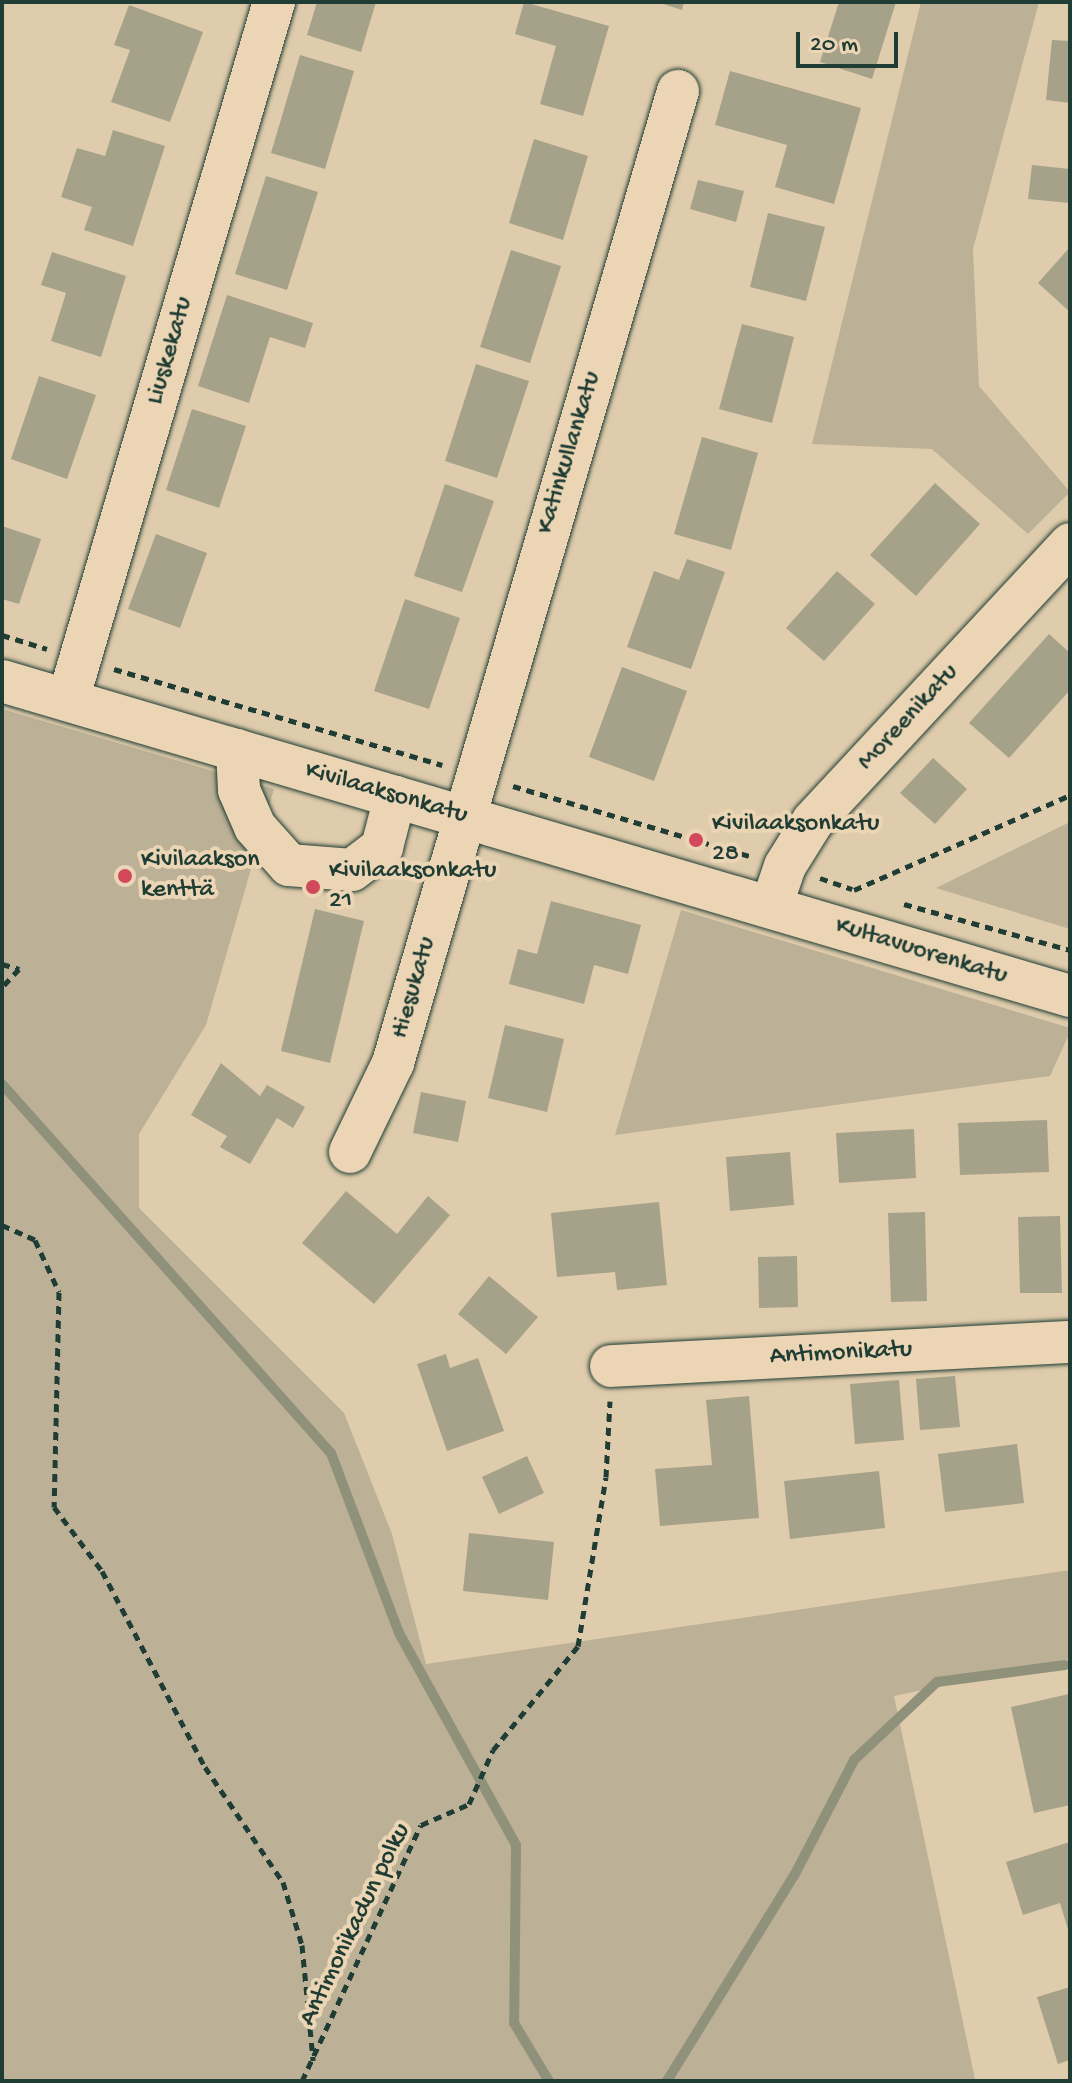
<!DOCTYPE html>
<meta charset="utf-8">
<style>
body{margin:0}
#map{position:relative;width:1072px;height:2083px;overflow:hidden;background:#dfccac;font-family:"Gochi Hand",sans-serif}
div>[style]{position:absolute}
.green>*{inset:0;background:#bcb196}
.stream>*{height:10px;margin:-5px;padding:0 5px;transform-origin:5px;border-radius:5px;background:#90917b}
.building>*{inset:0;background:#a5a289}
.path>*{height:5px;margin-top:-2.5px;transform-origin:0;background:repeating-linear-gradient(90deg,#1f3d34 0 8px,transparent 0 14px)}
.roads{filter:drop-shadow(0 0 2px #1f3d34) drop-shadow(0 0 2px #1f3d34)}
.minor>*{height:42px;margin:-21px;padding:0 21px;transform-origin:21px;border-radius:21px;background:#ebd5b4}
.dots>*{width:22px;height:22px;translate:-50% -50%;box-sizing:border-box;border:4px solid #ebd5b4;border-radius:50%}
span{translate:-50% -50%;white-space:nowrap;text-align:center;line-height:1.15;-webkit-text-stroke:8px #ebd5b4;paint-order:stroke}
.street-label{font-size:26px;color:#1f3d34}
.poi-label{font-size:26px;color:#1f3d34}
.left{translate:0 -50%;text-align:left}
.frame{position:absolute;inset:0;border:4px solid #1f3d34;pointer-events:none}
.scale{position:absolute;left:796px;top:32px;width:102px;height:36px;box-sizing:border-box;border:4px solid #1f3d34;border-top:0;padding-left:10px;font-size:24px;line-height:28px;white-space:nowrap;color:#1f3d34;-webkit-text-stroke:6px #ebd5b4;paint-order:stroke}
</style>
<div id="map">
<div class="green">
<i style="clip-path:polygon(921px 2px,1039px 2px,973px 249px,979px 386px,1070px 492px,1028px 534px,932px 449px,812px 444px)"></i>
<i style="clip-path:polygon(2px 709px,274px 789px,206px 1025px,139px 1134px,139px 1208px,344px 1413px,392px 1534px,426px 1664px,1070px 1570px,1070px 1659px,894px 1696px,975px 2079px,2px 2081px)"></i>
<i style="clip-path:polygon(1070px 822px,1070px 929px,936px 888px)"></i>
<i style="clip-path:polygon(681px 910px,1070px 1028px,1070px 1032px,1050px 1076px,615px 1135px)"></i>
</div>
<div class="stream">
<i style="left:2px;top:1084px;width:494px;rotate:48.3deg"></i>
<i style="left:331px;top:1453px;width:192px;rotate:69.3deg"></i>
<i style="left:399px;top:1633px;width:242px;rotate:61.1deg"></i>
<i style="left:516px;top:1845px;width:178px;rotate:90.6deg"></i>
<i style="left:514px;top:2023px;width:68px;rotate:58.9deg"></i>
<i style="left:667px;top:2081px;width:243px;rotate:-58.3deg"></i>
<i style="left:795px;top:1874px;width:128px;rotate:-62.6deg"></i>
<i style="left:854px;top:1760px;width:114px;rotate:-43.2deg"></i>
<i style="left:937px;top:1682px;width:129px;rotate:-7.6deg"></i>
</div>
<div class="building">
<i style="clip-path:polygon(317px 2px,376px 2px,361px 52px,307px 35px)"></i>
<i style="clip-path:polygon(524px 2px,609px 26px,583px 116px,540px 104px,556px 46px,515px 34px)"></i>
<i style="clip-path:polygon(657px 2px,684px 2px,682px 10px)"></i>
<i style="clip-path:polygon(839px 2px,896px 2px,872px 79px,820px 62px)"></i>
<i style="clip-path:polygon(129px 5px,203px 32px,170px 122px,111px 102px,130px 50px,114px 45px)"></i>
<i style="clip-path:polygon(1052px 40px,1070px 41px,1070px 103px,1046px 100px)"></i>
<i style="clip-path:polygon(300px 55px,354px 71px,325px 169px,271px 153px)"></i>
<i style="clip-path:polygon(730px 71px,861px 108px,834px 204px,775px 187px,787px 145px,715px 125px)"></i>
<i style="clip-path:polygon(113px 130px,165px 146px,133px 246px,84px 230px,92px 207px,61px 197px,77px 148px,105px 156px)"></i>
<i style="clip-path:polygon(534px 139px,588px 156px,563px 240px,509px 223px)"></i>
<i style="clip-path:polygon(1032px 165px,1070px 169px,1070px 203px,1028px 199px)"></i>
<i style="clip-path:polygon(266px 176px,318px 192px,287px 290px,235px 274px)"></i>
<i style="clip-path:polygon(698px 180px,744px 191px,736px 222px,690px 209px)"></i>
<i style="clip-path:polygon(768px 213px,825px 227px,806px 301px,750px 287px)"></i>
<i style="clip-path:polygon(1070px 247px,1070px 312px,1038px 283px)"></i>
<i style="clip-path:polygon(511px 250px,561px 266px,530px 363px,480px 347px)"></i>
<i style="clip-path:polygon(52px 252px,126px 276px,101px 357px,51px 341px,66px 293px,41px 285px)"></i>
<i style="clip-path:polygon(227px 295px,313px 323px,305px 348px,270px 337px,249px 403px,198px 386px)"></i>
<i style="clip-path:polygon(742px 324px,794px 337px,772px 423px,719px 409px)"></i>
<i style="clip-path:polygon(476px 364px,529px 381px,497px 478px,445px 461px)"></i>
<i style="clip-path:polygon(39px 376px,96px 395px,67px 479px,11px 459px)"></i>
<i style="clip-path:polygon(192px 409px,246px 426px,219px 508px,166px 490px)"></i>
<i style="clip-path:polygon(702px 437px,758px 453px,731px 550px,674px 534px)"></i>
<i style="clip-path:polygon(935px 483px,980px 524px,916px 596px,870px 555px)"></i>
<i style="clip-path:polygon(445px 484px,494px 501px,462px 592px,414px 576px)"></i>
<i style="clip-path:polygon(2px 526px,41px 539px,19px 604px,2px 599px)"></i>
<i style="clip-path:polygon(156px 534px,207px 553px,180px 628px,128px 609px)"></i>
<i style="clip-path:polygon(687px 559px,725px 572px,691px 669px,627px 647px,654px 571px,679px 580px)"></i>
<i style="clip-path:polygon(837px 571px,875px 604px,824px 661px,786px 628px)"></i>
<i style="clip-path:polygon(405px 599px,460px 618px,429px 709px,374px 691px)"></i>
<i style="clip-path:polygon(1049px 634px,1070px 653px,1070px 690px,1009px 758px,969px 723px)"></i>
<i style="clip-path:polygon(622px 667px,687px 691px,654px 781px,589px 757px)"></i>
<i style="clip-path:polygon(933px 758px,967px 789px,935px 824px,900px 793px)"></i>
<i style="clip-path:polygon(551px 901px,641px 925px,628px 974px,594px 965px,584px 1004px,509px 984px,518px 949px,537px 954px)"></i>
<i style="clip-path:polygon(315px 909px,364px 921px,330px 1063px,281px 1051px)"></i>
<i style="clip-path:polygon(505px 1025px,564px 1039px,547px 1112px,488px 1098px)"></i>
<i style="clip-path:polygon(221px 1063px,260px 1096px,267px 1085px,305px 1107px,293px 1128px,277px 1118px,250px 1164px,220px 1147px,227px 1136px,191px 1115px)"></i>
<i style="clip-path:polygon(421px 1092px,466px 1101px,458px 1142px,413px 1133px)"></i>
<i style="clip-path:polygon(1047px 1120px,1049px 1172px,960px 1175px,958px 1123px)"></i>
<i style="clip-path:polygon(914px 1129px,916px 1178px,839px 1183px,836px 1133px)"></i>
<i style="clip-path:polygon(790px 1152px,794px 1205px,730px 1211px,726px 1157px)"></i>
<i style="clip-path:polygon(346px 1191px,397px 1234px,428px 1196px,450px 1215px,374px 1304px,302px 1243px)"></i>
<i style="clip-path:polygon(659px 1202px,667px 1285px,617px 1290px,615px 1272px,557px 1277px,551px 1213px)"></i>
<i style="clip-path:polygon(925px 1212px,927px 1301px,891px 1302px,888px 1213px)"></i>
<i style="clip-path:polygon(1060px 1216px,1062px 1293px,1020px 1293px,1018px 1217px)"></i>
<i style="clip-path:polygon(797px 1256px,798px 1307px,759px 1308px,758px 1257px)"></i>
<i style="clip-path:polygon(489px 1276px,538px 1317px,506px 1354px,458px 1314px)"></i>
<i style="clip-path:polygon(446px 1354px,450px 1368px,478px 1358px,504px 1431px,447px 1451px,417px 1364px)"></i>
<i style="clip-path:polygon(955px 1376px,960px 1427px,920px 1430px,916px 1379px)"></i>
<i style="clip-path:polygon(899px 1380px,904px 1440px,855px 1444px,850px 1384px)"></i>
<i style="clip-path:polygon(749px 1396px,759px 1518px,660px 1526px,655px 1469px,712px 1465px,706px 1400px)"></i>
<i style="clip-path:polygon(1017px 1444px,1024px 1503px,945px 1512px,938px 1454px)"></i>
<i style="clip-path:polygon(527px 1456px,544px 1493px,499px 1514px,482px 1477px)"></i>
<i style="clip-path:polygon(879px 1471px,885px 1528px,790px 1539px,784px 1481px)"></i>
<i style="clip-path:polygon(469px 1533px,554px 1542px,548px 1600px,463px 1591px)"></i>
<i style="clip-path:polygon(1069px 1694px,1070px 1805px,1034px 1813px,1011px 1707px)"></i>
<i style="clip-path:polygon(1070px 1842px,1070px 1933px,1069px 1933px,1060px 1903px,1023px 1915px,1006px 1862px)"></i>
<i style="clip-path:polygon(1070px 1987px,1070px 2060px,1058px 2064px,1037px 1997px)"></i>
</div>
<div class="path">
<i style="left:2px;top:635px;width:47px;rotate:17.3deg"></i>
<i style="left:114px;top:669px;width:342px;rotate:16.3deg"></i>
<i style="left:513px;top:786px;width:246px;rotate:16.5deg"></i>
<i style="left:820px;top:878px;width:34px;rotate:19deg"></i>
<i style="left:854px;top:890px;width:236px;rotate:-23.7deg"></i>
<i style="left:904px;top:904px;width:172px;rotate:15.5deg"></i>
<i style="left:2px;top:964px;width:18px;rotate:16deg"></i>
<i style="left:19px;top:969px;width:25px;rotate:133deg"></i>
<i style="left:2px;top:1225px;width:36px;rotate:24deg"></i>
<i style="left:35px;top:1240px;width:57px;rotate:65.2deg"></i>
<i style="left:59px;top:1292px;width:215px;rotate:91.3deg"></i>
<i style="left:54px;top:1507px;width:80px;rotate:53.1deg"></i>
<i style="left:102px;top:1571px;width:221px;rotate:62.3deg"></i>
<i style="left:205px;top:1767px;width:139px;rotate:55.9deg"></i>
<i style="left:283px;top:1882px;width:66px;rotate:73.2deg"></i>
<i style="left:302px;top:1945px;width:116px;rotate:84.5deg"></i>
<i style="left:302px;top:2081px;width:282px;rotate:-65.1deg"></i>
<i style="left:421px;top:1825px;width:52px;rotate:-23.6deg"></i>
<i style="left:469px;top:1804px;width:59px;rotate:-66deg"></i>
<i style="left:493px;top:1750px;width:134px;rotate:-50.7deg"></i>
<i style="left:578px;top:1646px;width:171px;rotate:-80.6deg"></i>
<i style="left:606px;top:1477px;width:76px;rotate:-87deg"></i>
</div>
<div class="roads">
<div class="minor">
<i style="left:2px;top:681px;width:1113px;rotate:16.43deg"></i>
<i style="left:68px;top:700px;width:728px;rotate:-73.56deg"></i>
<i style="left:237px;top:750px;width:40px;rotate:87.1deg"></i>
<i style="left:239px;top:790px;width:40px;rotate:66.6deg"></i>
<i style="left:255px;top:827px;width:51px;rotate:48.2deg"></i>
<i style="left:289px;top:865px;width:63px;rotate:4.5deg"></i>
<i style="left:352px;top:870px;width:38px;rotate:-37deg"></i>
<i style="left:382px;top:847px;width:52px;rotate:-75.4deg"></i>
<i style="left:771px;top:907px;width:43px;rotate:-71.1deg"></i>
<i style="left:785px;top:866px;width:53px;rotate:-58.1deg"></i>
<i style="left:813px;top:821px;width:378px;rotate:-47.1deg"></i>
<i style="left:350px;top:1152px;width:99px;rotate:-64.2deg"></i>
<i style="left:393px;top:1063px;width:1013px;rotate:-73.66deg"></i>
<i style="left:611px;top:1366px;width:460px;rotate:-3deg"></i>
</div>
</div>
<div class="dots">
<i style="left:696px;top:840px;background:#d1495b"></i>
<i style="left:125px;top:876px;background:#d1495b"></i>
<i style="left:313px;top:887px;background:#d1495b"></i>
</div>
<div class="street-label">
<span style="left:171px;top:351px;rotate:-74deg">Liuskekatu</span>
<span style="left:570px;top:453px;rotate:-73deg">Katinkullankatu</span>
<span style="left:909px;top:718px;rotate:-47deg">Moreenikatu</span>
<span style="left:386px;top:794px;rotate:16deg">Kivilaaksonkatu</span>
<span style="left:921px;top:952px;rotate:17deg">Kultavuorenkatu</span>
<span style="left:415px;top:988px;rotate:-74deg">Hiesukatu</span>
<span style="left:841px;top:1354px;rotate:-3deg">Antimonikatu</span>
<span style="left:356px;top:1925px;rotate:-64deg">Antimonikadun polku</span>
</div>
<div class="poi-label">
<span class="left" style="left:712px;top:840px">Kivilaaksonkatu<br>28</span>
<span class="left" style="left:141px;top:876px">Kivilaakson<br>kenttä</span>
<span class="left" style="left:329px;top:887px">Kivilaaksonkatu<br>21</span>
</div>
<div class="frame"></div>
<div class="scale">20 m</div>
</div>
